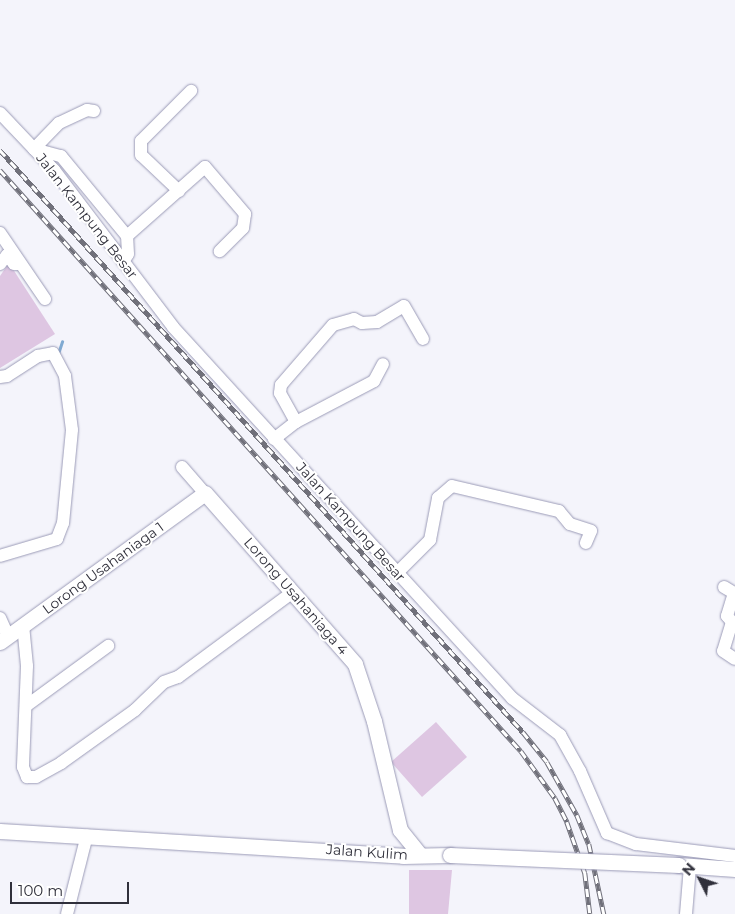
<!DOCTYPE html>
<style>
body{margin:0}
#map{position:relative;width:735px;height:914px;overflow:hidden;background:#f4f4fb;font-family:Montserrat,sans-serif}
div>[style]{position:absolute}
.green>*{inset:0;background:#dec6e2}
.stream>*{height:2.5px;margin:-1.25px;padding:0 1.25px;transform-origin:1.25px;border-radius:1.25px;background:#80aad2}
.roads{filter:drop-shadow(0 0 1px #9b9bb7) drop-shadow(0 0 1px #9b9bb7)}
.minor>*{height:12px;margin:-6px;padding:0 6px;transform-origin:6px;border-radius:6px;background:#fff}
.major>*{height:15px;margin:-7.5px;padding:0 7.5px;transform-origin:7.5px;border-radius:7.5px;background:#fff}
.rail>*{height:4.5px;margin-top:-2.25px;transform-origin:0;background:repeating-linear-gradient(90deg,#fff 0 8px,#70707a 0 16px);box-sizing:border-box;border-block:1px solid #70707a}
.bridges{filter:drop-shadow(0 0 1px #9b9bb7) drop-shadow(0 0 1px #9b9bb7)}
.major-bridge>*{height:15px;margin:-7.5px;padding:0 7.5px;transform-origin:7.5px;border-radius:7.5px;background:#fff}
span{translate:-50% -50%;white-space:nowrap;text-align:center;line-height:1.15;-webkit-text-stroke:4px #fff;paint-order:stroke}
.street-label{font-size:14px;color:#30303b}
.north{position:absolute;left:675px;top:854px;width:50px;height:50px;-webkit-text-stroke:4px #fff;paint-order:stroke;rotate:311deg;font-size:14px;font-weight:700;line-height:20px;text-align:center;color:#30303b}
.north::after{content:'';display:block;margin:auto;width:18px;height:22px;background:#30303b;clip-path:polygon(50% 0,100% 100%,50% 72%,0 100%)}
.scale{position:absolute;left:10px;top:882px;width:119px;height:22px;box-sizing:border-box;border:2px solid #30303b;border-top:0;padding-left:6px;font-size:15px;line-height:18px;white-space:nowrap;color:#30303b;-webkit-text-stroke:4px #fff;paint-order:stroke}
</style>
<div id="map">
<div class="green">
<i style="clip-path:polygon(9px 263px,55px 334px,0 368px,0 276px)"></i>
<i style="clip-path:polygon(436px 722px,467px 757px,422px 797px,391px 762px)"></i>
<i style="clip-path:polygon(409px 870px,452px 870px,448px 914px,409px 914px)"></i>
</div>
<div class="stream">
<i style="left:58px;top:354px;width:13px;rotate:-72deg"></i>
</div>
<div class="roads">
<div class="minor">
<i style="left:94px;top:111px;width:7px;rotate:-172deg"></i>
<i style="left:87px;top:110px;width:31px;rotate:155deg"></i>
<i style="left:59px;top:123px;width:36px;rotate:134deg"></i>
<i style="left:34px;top:149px;width:28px;rotate:15deg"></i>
<i style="left:61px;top:156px;width:104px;rotate:50.5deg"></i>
<i style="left:0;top:113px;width:79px;rotate:46.5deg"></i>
<i style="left:54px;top:170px;width:197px;rotate:52.8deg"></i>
<i style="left:173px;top:327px;width:503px;rotate:47.58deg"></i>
<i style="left:512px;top:698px;width:61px;rotate:37.6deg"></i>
<i style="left:560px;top:735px;width:41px;rotate:60.9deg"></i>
<i style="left:580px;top:771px;width:68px;rotate:66.5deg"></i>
<i style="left:607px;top:833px;width:31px;rotate:21deg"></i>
<i style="left:636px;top:844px;width:100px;rotate:6.9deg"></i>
<i style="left:179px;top:191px;width:52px;rotate:-136.5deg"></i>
<i style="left:141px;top:155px;width:14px;rotate:-90deg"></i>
<i style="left:141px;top:141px;width:71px;rotate:-45deg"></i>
<i style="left:0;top:233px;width:80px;rotate:55.7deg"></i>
<i style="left:123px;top:262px;width:9px;rotate:-58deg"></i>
<i style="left:128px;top:254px;width:18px;rotate:-93deg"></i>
<i style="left:127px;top:236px;width:104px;rotate:-41.5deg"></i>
<i style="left:205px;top:167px;width:62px;rotate:49.6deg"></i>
<i style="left:245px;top:214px;width:14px;rotate:98deg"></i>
<i style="left:243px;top:228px;width:33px;rotate:135deg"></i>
<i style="left:0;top:264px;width:11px;rotate:-52deg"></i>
<i style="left:7px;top:255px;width:11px;rotate:52deg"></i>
<i style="left:14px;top:264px;width:5px"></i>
<i style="left:0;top:377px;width:7px;rotate:-8deg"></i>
<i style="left:7px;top:376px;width:37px;rotate:-33deg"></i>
<i style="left:38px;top:356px;width:15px;rotate:-11deg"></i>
<i style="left:53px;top:353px;width:26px;rotate:62deg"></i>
<i style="left:65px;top:376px;width:54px;rotate:82.6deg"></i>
<i style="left:72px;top:430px;width:93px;rotate:95.5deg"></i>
<i style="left:63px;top:523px;width:17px;rotate:111deg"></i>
<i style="left:57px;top:539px;width:59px;rotate:163.4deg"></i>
<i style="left:296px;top:422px;width:88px;rotate:-27.7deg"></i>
<i style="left:374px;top:381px;width:19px;rotate:-62deg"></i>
<i style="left:274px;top:439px;width:28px;rotate:-38deg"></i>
<i style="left:296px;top:422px;width:33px;rotate:-119deg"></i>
<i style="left:280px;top:393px;width:8px;rotate:-83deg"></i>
<i style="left:281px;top:385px;width:79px;rotate:-49.1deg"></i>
<i style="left:333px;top:325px;width:22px;rotate:-16deg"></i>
<i style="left:354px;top:319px;width:9px;rotate:27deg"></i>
<i style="left:362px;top:323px;width:15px;rotate:-4deg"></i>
<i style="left:377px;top:322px;width:31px;rotate:-31deg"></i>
<i style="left:404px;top:306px;width:38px;rotate:60deg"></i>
<i style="left:182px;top:467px;width:35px;rotate:49deg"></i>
<i style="left:397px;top:573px;width:47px;rotate:-45deg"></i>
<i style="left:430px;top:540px;width:43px;rotate:-79.2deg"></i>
<i style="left:438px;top:498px;width:18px;rotate:-41deg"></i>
<i style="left:452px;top:486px;width:110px;rotate:13.2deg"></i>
<i style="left:559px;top:511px;width:17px;rotate:50deg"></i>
<i style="left:570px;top:524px;width:22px;rotate:18deg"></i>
<i style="left:591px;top:531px;width:13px;rotate:113deg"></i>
<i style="left:724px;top:587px;width:12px;rotate:31deg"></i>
<i style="left:734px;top:593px;width:24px;rotate:107deg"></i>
<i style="left:727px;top:616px;width:8px;rotate:50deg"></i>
<i style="left:732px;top:622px;width:30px;rotate:107deg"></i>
<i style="left:723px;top:651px;width:14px;rotate:34deg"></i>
<i style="left:0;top:618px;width:20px;rotate:66deg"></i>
<i style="left:23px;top:625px;width:41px;rotate:84.4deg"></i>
<i style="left:27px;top:666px;width:101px;rotate:92.3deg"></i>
<i style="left:23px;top:767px;width:11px;rotate:68deg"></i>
<i style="left:27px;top:777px;width:9px"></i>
<i style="left:36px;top:777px;width:29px;rotate:-29deg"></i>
<i style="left:61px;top:763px;width:91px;rotate:-35.6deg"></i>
<i style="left:135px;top:710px;width:40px;rotate:-44deg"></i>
<i style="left:164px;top:682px;width:15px;rotate:-20deg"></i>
<i style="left:178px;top:677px;width:143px;rotate:-36.5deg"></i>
<i style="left:26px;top:706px;width:102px;rotate:-36.2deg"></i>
<i style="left:67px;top:914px;width:81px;rotate:-75.8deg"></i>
<i style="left:686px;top:914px;width:48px;rotate:-85.2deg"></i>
</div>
<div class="major">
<i style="left:0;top:642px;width:253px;rotate:-36deg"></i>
<i style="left:205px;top:493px;width:227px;rotate:48.7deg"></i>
<i style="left:355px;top:664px;width:60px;rotate:71.6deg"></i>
<i style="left:374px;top:721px;width:112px;rotate:76.6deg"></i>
<i style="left:400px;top:830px;width:32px;rotate:51deg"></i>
<i style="left:0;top:831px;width:404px;rotate:3.5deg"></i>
<i style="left:403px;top:856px;width:47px;rotate:-1.2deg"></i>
<i style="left:679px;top:865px;width:56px;rotate:4.1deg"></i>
</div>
</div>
<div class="rail">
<i style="left:0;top:150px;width:782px;rotate:48.06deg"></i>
<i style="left:523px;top:732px;width:38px;rotate:51deg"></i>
<i style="left:547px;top:762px;width:61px;rotate:60.5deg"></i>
<i style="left:577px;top:815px;width:31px;rotate:68deg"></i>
<i style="left:589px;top:844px;width:72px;rotate:77.9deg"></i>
<i style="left:0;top:170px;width:780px;rotate:48.12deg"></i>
<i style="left:521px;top:751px;width:58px;rotate:54.1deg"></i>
<i style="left:555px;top:798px;width:27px;rotate:63deg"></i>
<i style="left:567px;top:822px;width:54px;rotate:70.6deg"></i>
<i style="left:585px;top:873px;width:41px;rotate:83deg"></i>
</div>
<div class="bridges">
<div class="major-bridge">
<i style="left:450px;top:855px;width:229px;rotate:2.5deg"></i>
</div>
</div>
<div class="street-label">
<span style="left:87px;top:216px;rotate:52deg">Jalan Kampung Besar</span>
<span style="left:351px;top:522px;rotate:48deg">Jalan Kampung Besar</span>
<span style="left:103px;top:568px;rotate:-36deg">Lorong Usahaniaga 1</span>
<span style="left:296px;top:596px;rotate:49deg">Lorong Usahaniaga 4</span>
<span style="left:367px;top:852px;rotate:4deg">Jalan Kulim</span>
</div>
<div class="north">N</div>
<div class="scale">100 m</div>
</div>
